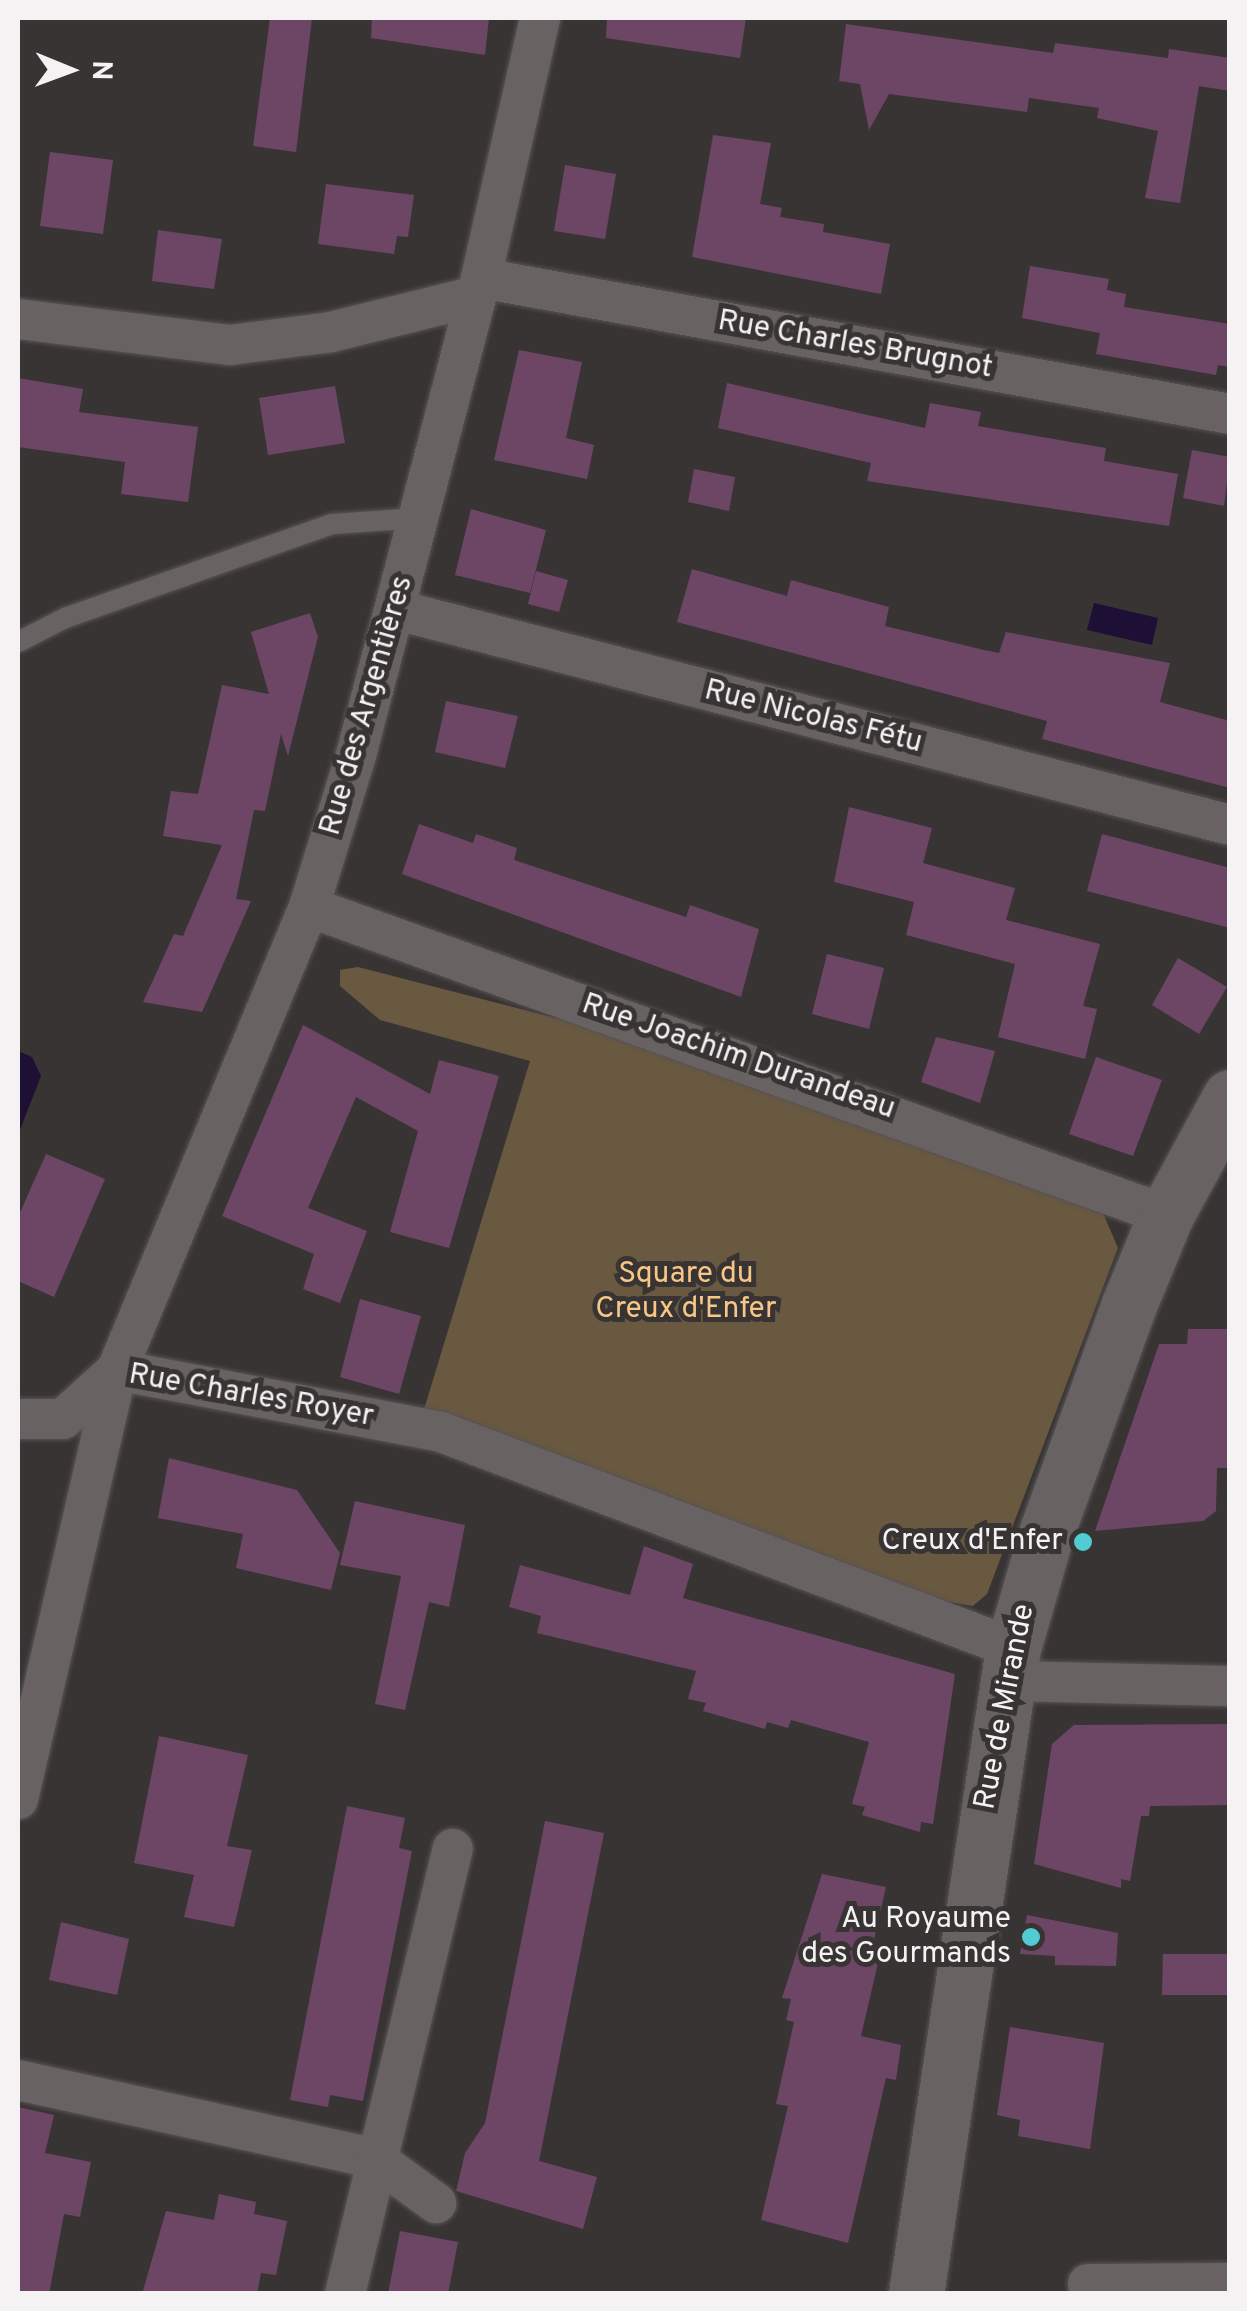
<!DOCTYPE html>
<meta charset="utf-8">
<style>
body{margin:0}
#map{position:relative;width:1247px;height:2311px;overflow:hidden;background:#383434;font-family:Overpass,sans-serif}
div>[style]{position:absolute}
.green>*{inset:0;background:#6a5941}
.water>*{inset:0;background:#1e0f34}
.building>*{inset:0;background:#6d4665}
.roads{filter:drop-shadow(0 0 2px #575354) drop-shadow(0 0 2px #575354)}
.service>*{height:20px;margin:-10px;padding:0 10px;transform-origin:10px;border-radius:10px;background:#686263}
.minor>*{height:40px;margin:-20px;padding:0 20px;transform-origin:20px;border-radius:20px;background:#686263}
.secondary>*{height:55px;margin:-27.5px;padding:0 27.5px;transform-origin:27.5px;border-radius:27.5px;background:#686263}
.dots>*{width:28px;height:28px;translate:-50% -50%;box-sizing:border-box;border:5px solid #383434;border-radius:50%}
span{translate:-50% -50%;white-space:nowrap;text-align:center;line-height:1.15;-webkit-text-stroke:10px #383434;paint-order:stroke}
.street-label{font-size:30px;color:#f5f2f3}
.park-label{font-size:30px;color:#f8c785}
.poi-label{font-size:30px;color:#f5f2f3}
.right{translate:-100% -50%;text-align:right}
.frame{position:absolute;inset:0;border:20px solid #f5f2f3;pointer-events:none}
.north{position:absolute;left:20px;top:20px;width:100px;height:100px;-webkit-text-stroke:8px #383434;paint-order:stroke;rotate:91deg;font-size:28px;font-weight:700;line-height:40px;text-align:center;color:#f5f2f3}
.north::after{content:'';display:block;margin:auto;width:35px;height:45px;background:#f5f2f3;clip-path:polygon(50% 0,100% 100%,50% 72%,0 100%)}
</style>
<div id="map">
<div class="green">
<i style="clip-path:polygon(358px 967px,676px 1049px,1097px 1199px,1118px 1248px,987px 1594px,973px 1606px,945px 1601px,422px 1416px,530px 1061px,380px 1020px,340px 986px,340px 970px)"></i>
</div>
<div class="water">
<i style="clip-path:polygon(1094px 603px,1158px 618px,1152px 645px,1087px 630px)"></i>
<i style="clip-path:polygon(18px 1051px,32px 1057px,41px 1076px,18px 1135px)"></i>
</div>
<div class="building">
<i style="clip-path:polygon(270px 18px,312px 18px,296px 152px,253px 146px)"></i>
<i style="clip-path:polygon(372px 18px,489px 18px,485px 55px,371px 38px)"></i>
<i style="clip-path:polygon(607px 18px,746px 18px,740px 58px,606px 38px)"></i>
<i style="clip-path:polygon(846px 24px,1053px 53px,1055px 43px,1168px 58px,1169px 49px,1230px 58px,1230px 91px,1199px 86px,1180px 203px,1145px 198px,1158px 131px,1097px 118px,1099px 108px,1029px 98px,1027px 112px,889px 94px,869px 130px,860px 84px,839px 81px)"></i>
<i style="clip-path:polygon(713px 135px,771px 143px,760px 204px,782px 208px,780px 217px,824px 224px,823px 232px,890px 244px,881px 294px,692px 257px)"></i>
<i style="clip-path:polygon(50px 152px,113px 160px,103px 234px,40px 226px)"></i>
<i style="clip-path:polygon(565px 165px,616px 174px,605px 239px,554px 231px)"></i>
<i style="clip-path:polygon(326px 184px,414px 195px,408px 237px,397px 236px,394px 254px,318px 244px)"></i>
<i style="clip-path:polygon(158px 230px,222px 239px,214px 289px,152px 281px)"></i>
<i style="clip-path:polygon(1030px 266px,1109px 279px,1107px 290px,1126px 294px,1124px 307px,1230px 324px,1230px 367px,1218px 365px,1216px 375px,1096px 354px,1100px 333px,1022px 318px)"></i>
<i style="clip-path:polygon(519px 350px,582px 362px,566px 438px,594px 445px,587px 479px,494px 460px)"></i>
<i style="clip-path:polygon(18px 378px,83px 389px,79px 412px,198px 427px,188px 502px,121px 494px,125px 462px,18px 447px)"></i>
<i style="clip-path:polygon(727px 383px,925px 428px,930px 403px,981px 412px,978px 426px,1106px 448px,1104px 461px,1178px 474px,1169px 526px,867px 481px,871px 463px,718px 428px)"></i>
<i style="clip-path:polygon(335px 386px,345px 443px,268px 455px,259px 398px)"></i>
<i style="clip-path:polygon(1192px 450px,1230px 457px,1224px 506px,1183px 498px)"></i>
<i style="clip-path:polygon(694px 469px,735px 477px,729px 511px,688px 502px)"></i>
<i style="clip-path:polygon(471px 509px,546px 530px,530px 593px,455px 575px)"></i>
<i style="clip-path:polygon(692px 569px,787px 596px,791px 580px,823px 589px,889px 607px,885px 626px,984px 650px,999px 653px,1006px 632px,1170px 663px,1160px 702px,1230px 721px,1230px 788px,1042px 739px,1047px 721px,677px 622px)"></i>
<i style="clip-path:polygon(536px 571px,568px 580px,559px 612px,528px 604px)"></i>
<i style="clip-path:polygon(310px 613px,318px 637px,288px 756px,281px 734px,265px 811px,254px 810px,236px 899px,251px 901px,202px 1012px,143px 1002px,174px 934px,183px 936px,222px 845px,163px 836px,171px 791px,198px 794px,222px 685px,269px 694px,251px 632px)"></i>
<i style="clip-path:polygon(446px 701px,518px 716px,505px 768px,435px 752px)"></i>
<i style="clip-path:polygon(849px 807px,932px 828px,923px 863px,1015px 888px,1006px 920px,1100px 944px,1083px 1006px,1097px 1009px,1085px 1059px,998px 1037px,1015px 964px,906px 935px,914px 902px,834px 882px)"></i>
<i style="clip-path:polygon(419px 824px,473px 843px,476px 834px,517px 848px,514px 860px,686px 917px,690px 905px,759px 929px,741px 997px,402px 874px)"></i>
<i style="clip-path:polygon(1102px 834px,1230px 868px,1230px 928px,1087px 891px)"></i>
<i style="clip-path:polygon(827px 954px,884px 968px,869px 1029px,812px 1014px)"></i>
<i style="clip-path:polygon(1178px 958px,1227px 987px,1199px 1034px,1152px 1005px)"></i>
<i style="clip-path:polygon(303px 1025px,430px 1094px,439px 1060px,499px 1076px,449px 1248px,390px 1232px,418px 1131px,356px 1097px,308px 1208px,367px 1231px,340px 1303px,303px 1289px,314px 1254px,222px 1216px)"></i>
<i style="clip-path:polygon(936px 1037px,995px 1051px,980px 1103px,921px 1082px)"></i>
<i style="clip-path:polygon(1096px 1057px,1162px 1080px,1133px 1156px,1069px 1134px)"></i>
<i style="clip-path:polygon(46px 1154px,105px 1179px,54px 1297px,18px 1281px,18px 1217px)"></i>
<i style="clip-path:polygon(360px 1299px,421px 1316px,399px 1394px,340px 1377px)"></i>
<i style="clip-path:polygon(1188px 1329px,1230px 1329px,1227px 1468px,1217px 1468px,1216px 1511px,1203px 1521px,1095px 1531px,1159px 1344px,1187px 1344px)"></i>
<i style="clip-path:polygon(169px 1458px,297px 1490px,340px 1553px,331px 1590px,236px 1568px,243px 1534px,158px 1518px)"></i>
<i style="clip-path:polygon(355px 1501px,465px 1525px,449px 1607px,429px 1602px,405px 1710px,375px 1704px,401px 1576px,340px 1565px)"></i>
<i style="clip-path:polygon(644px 1546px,693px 1564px,683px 1598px,955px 1674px,933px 1824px,921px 1822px,920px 1832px,862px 1815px,865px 1807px,852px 1804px,869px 1742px,791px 1720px,788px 1728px,767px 1722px,765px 1729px,703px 1711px,706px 1703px,688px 1699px,696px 1671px,537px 1633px,541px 1616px,509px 1607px,520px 1565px,630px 1595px)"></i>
<i style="clip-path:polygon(1230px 1724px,1230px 1805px,1150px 1806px,1149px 1816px,1141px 1816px,1130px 1881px,1121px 1879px,1121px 1888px,1034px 1864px,1052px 1744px,1074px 1725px)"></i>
<i style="clip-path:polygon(159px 1736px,248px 1755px,227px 1846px,252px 1850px,234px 1927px,184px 1917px,194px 1875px,134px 1863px)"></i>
<i style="clip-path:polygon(347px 1806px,405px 1818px,399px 1848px,412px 1851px,363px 2101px,330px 2095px,328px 2107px,290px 2100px)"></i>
<i style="clip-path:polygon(545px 1821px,604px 1833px,539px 2161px,597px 2177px,583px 2229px,456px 2191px,465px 2153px,485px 2123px)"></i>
<i style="clip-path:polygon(822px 1874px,886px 1887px,873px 1944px,882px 1946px,861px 2036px,901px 2045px,896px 2080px,886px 2078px,848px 2243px,761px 2220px,788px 2106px,776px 2104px,794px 2022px,786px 2020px,791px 1999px,782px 1998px)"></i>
<i style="clip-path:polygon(1027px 1915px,1118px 1933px,1116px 1966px,1055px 1965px,1055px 1956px,1020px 1954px)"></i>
<i style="clip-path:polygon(61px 1922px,129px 1939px,117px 1995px,49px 1980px)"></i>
<i style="clip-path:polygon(1163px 1954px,1230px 1954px,1230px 1995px,1162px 1995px)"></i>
<i style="clip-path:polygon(1010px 2027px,1104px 2043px,1090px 2149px,1018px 2136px,1020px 2120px,997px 2115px)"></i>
<i style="clip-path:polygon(18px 2107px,54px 2115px,45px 2153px,91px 2162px,80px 2217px,64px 2214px,49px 2294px,18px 2294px)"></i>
<i style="clip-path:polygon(219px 2194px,256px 2202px,254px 2214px,287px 2221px,276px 2275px,261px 2273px,257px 2294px,142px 2294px,166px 2211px,214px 2220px)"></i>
<i style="clip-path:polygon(400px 2231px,458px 2242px,448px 2294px,388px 2294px)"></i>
</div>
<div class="roads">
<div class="service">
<i style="left:18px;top:642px;width:53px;rotate:-27.1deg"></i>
<i style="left:65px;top:618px;width:283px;rotate:-19.4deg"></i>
<i style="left:332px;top:524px;width:88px;rotate:-3.9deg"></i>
</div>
<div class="minor">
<i style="left:481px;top:278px;width:761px;rotate:10.29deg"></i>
<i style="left:18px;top:319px;width:214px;rotate:7deg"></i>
<i style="left:230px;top:345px;width:102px;rotate:-7.3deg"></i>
<i style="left:331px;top:332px;width:149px;rotate:-13.9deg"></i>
<i style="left:397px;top:610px;width:860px;rotate:14.47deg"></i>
<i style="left:309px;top:907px;width:911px;rotate:19.77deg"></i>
<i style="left:117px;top:1370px;width:330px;rotate:10.8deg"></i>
<i style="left:441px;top:1432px;width:611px;rotate:20.69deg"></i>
<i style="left:18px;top:1419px;width:45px"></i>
<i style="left:63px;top:1419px;width:73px;rotate:-42.2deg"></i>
<i style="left:1006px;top:1681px;width:224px;rotate:1.3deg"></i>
<i style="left:18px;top:1799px;width:440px;rotate:-77deg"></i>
<i style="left:117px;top:1370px;width:501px;rotate:-67.48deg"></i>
<i style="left:309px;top:907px;width:159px;rotate:-72.8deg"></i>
<i style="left:356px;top:755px;width:493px;rotate:-75.3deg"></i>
<i style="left:481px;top:278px;width:267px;rotate:-77.2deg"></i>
<i style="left:18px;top:2080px;width:364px;rotate:12.4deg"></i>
<i style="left:374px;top:2158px;width:77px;rotate:36deg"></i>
<i style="left:1088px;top:2284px;width:142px;rotate:-0.4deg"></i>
<i style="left:345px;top:2294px;width:458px;rotate:-76.4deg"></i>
</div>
<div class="secondary">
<i style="left:916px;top:2294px;width:653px;rotate:-81.46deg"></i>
<i style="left:1013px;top:1648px;width:122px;rotate:-73.8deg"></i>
<i style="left:1047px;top:1531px;width:238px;rotate:-70.1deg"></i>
<i style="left:1128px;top:1307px;width:100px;rotate:-67.6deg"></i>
<i style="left:1166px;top:1215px;width:134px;rotate:-61.5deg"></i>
</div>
</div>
<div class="dots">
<i style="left:1083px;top:1542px;background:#51ccd2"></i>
<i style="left:1031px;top:1937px;background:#51ccd2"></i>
</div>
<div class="street-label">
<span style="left:855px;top:346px;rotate:10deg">Rue Charles Brugnot</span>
<span style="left:368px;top:706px;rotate:-74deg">Rue des Argentières</span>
<span style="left:813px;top:718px;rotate:14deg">Rue Nicolas Fétu</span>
<span style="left:738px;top:1058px;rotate:19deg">Rue Joachim Durandeau</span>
<span style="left:251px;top:1397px;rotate:10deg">Rue Charles Royer</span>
<span style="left:1006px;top:1707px;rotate:-79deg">Rue de Mirande</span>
</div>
<div class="park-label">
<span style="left:686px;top:1292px">Square du<br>Creux d'Enfer</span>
</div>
<div class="poi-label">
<span class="right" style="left:1063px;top:1542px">Creux d'Enfer</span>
<span class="right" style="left:1011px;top:1937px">Au Royaume<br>des Gourmands</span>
</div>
<div class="frame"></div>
<div class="north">N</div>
</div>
